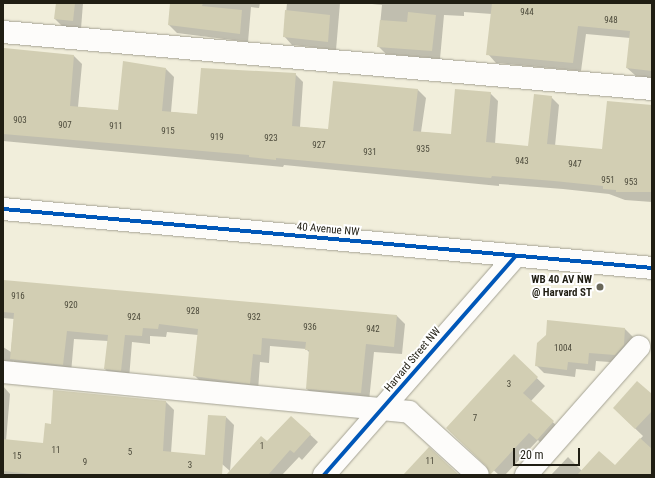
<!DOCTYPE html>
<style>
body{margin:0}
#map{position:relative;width:655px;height:478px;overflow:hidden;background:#f1eedb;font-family:"Roboto Condensed",sans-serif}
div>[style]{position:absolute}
.shadow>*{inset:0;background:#0003}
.building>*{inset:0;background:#d2ceb3}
.roads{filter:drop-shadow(0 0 1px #a4a294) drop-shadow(0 0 1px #a4a294)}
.minor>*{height:22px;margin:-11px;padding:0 11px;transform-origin:11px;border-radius:11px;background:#fdfcfa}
.cycleway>*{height:4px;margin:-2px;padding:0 2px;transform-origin:2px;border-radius:2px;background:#0057b8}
.dots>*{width:11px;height:11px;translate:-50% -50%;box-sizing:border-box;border:2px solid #fff;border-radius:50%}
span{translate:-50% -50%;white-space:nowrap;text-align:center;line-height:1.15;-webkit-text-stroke:4px #fff;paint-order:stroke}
.number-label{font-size:9px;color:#4c4a3b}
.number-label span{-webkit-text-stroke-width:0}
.street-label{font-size:11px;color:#201e13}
.poi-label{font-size:11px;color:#201e13;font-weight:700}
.right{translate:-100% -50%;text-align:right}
.frame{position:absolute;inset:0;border:4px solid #201e13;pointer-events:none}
.scale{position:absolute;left:513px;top:448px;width:67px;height:18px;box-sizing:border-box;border:2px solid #201e13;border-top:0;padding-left:5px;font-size:12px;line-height:14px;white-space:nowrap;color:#201e13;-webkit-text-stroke:3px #fff;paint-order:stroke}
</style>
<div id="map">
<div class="shadow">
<i style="clip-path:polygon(57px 3px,83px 3px,81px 29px,63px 27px,55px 19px)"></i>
<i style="clip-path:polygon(171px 3px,260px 3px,259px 8px,251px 7px,248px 42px,177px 33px,169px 25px)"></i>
<i style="clip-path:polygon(287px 3px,340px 3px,336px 50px,292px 45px,284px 36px)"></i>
<i style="clip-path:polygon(362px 3px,652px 3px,652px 78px,636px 76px,627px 68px,630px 38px,586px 34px,581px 71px,496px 63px,488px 54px,492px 14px,464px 12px,464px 16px,444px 15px,440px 59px,386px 54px,378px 46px,382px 5px)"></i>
<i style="clip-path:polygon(5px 49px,74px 56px,82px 64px,78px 107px,119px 111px,166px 69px,174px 77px,171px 112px,198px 115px,295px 74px,303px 82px,300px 127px,329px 130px,418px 90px,426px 98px,421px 132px,452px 135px,490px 93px,498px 101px,495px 144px,529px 147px,551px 97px,559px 105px,555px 146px,603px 150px,652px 105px,652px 202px,625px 200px,609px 194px,563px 189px,499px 184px,499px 186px,284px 165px,283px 167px,3px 141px)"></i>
<i style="clip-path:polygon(3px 281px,397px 316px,405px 324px,402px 354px,374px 352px,369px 401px,315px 397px,307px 389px,310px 353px,306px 349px,270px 346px,269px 363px,260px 362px,258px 391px,202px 383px,194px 375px,198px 335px,167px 332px,166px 337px,150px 336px,150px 344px,132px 342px,129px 379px,113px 377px,105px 369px,108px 341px,74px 339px,71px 373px,19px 367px,13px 361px,12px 367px,3px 372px,3px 347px,11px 352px,14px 319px,3px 318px)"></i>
<i style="clip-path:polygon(548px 322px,625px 329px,633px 337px,632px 353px,623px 363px,596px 361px,595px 371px,576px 369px,575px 377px,544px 373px,536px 365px,547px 336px)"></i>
<i style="clip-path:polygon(514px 356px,545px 386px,531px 401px,561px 430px,545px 447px,538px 440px,505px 475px,499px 475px,455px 436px)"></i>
<i style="clip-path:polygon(3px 386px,10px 394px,6px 441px,44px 444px,52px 425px,166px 402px,174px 410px,171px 453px,215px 457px,226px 417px,234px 425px,230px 471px,222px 464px,221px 475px,3px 475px)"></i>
<i style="clip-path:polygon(652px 395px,652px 475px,551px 475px,568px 457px,582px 471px,615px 466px,643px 436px,622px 416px)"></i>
<i style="clip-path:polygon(291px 417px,318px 442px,302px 460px,299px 457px,282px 475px,235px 475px)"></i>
</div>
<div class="building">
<i style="clip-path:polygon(56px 3px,75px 3px,73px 21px,54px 19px)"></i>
<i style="clip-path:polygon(170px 3px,203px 3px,202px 6px,242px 10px,240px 34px,168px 25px)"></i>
<i style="clip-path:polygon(492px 3px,652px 3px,652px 71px,626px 68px,630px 31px,578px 26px,573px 63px,486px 55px)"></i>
<i style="clip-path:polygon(285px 10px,330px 15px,328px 42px,283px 37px)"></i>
<i style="clip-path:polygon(408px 12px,436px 15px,432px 51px,377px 47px,380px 20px,407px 22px)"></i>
<i style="clip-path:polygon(4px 48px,74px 55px,70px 106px,118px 110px,123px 61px,166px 68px,162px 111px,197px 114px,201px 68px,296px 73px,292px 126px,328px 129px,333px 81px,418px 89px,413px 131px,451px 134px,455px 89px,491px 92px,486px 142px,528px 146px,534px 94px,552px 96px,547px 144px,602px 149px,607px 101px,652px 105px,652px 192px,616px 192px,616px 190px,603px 189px,603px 186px,554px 181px,492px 176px,491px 178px,276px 158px,276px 160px,249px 157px,249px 155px,3px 134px)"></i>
<i style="clip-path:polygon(3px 280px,397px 315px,394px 347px,366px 344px,361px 393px,306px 389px,309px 350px,305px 350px,306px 342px,262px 338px,261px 355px,253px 354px,250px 384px,193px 376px,198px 329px,159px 324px,158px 329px,143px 328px,142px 336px,125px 335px,121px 371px,104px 369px,108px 335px,67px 331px,63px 365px,10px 359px,14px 313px,3px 312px)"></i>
<i style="clip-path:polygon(547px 320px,625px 328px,624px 345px,615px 355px,589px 353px,588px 364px,568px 362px,567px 370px,535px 366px,537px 343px,546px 335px)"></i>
<i style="clip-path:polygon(514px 354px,538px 377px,523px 393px,554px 421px,537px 440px,529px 433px,490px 475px,486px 466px,446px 428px)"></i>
<i style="clip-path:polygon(637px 381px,652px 394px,652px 411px,635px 429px,613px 408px)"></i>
<i style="clip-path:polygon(53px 390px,166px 401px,163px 451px,205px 455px,208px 415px,226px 416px,222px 475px,41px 475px,3px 471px,3px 439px,43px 443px,45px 423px,51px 424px)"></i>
<i style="clip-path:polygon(291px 416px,311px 434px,294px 453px,290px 450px,268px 475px,226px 475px,261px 436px,267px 441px)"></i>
<i style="clip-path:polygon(640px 438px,652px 449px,652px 475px,577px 475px,599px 451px,615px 465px)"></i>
<i style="clip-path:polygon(429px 447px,459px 475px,403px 475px)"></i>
</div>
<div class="roads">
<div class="minor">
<i style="left:3px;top:32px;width:651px;rotate:5.02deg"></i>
<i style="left:3px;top:209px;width:652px;rotate:5.19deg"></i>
<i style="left:3px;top:372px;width:408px;rotate:5.6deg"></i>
<i style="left:409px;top:412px;width:93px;rotate:42.4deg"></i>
<i style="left:324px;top:475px;width:291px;rotate:-48.8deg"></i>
<i style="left:526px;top:475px;width:171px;rotate:-48.6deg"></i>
</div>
</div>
<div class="cycleway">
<i style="left:3px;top:209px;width:652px;rotate:5.19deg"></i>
<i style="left:324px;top:475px;width:291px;rotate:-48.8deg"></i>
</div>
<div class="dots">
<i style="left:600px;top:287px;background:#696759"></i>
</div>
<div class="number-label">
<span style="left:527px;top:12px">944</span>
<span style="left:611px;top:20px">948</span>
<span style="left:20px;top:120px">903</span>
<span style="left:65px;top:125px">907</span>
<span style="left:116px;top:126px">911</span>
<span style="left:168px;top:131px">915</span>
<span style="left:217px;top:137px">919</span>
<span style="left:271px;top:138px">923</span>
<span style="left:319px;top:145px">927</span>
<span style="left:423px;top:149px">935</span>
<span style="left:370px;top:152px">931</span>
<span style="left:522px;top:161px">943</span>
<span style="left:575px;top:164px">947</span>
<span style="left:608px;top:180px">951</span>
<span style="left:631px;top:182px">953</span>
<span style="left:18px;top:296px">916</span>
<span style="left:71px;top:305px">920</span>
<span style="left:193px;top:311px">928</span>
<span style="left:134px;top:317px">924</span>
<span style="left:254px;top:317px">932</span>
<span style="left:310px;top:327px">936</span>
<span style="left:373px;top:329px">942</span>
<span style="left:563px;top:348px">1004</span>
<span style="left:509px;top:384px">3</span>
<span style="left:475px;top:418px">7</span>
<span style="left:262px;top:446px">1</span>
<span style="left:56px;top:450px">11</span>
<span style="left:130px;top:452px">5</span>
<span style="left:17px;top:456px">15</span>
<span style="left:430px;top:461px">11</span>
<span style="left:85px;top:462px">9</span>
<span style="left:190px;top:465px">3</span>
</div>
<div class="street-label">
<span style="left:328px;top:230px;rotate:5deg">40 Avenue NW</span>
<span style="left:413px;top:360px;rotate:-50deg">Harvard Street NW</span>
</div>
<div class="poi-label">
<span class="right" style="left:592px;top:287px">WB 40 AV NW<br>@ Harvard ST</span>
</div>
<div class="frame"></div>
<div class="scale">20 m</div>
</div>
